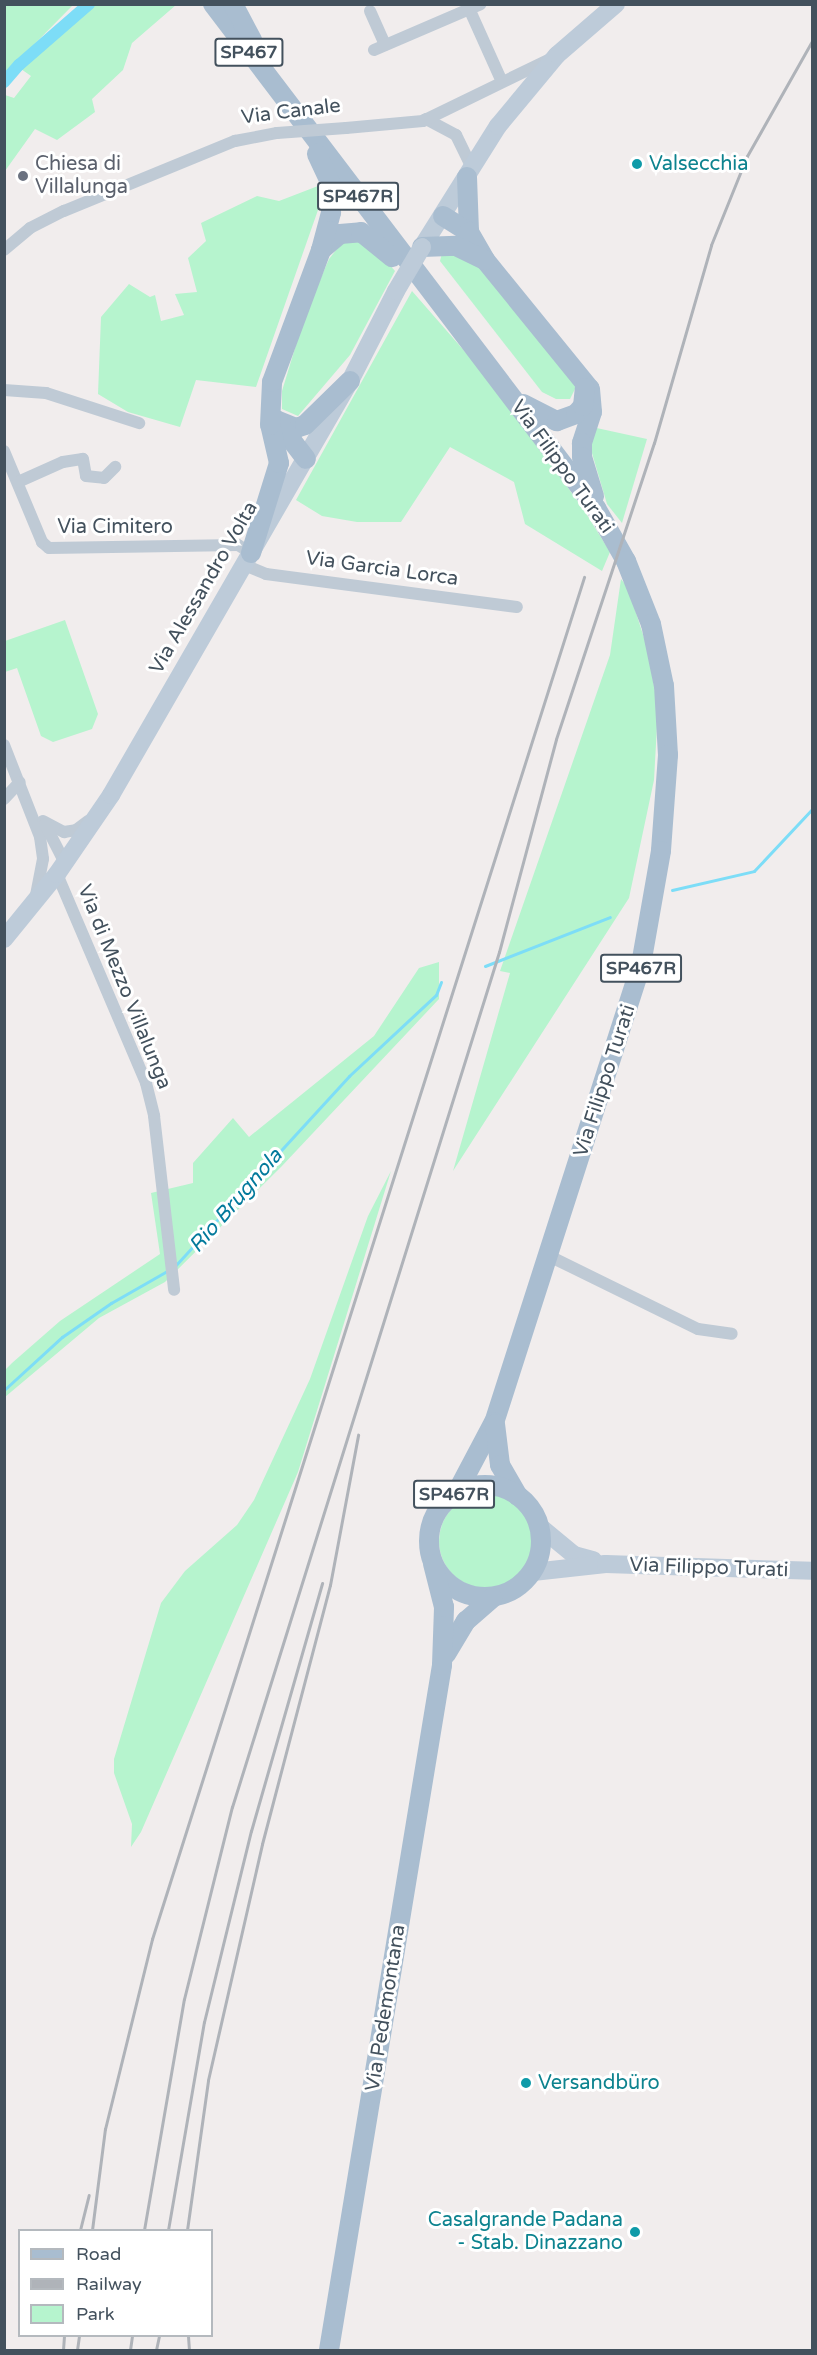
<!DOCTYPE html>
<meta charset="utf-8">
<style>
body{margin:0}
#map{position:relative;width:817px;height:2355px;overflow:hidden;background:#f1eded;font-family:"Varela Round",sans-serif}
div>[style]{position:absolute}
.green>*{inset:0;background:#b6f4ce}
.round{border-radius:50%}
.stream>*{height:3px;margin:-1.5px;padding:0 1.5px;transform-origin:1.5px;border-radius:1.5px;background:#7dddf7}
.canal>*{height:12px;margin:-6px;padding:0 6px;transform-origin:6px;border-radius:6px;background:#7dddf7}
.minor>*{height:12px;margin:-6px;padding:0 6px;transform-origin:6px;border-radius:6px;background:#bfcad5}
.secondary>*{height:18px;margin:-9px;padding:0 9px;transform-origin:9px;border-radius:9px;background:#bdcbd9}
.primary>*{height:20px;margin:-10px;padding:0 10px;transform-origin:10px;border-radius:10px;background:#a9bdd0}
.primary>.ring{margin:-10px;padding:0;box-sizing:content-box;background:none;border:20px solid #a9bdd0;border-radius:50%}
.rail>*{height:3px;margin:-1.5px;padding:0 1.5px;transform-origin:1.5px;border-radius:1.5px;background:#afb3b9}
.minor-bridge>*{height:12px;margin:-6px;padding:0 6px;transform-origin:6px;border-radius:6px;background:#bfcad5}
.secondary-bridge>*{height:18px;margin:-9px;padding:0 9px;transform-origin:9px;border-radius:9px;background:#bdcbd9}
.dots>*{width:16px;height:16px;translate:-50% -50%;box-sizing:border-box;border:3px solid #fff;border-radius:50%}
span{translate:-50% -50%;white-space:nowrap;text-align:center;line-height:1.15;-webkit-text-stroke:6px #fff;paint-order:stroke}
.shield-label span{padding:2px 4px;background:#fff;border:2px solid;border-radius:4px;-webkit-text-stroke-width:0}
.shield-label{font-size:18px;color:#43515d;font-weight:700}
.street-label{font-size:20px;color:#43515d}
.worship-label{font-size:20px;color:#5b616d}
.left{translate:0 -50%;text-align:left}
.culture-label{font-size:20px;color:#0d838f}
.right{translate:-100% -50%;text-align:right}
.water-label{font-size:21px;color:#037a9c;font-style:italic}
.frame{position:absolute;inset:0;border:6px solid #43515d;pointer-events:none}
.legend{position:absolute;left:18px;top:2229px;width:195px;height:108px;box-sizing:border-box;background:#fff;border:2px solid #b4b9be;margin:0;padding:8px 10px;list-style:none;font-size:18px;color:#43515d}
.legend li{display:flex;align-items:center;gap:12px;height:30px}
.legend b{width:30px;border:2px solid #b4b9be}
</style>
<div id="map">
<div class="green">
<i style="clip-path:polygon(5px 4px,73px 5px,5px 74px,4px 5px)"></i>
<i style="clip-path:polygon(95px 5px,176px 5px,132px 43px,123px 70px,92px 99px,95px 112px,57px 140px,35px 129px,5px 171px,5px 95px,14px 98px,31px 76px,21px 69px)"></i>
<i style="clip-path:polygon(318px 186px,318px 210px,256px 387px,196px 380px,180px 427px,128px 412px,98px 394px,101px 317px,129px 284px,150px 297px,155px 295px,161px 321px,184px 315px,175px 294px,197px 292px,188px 258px,206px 241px,201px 223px,257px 196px,279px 201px)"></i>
<i style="clip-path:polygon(359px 239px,372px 245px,395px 271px,350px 355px,298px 416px,282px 409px,282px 391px,306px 312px,329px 259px,344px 240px)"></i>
<i style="clip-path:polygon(443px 249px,475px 259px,576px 387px,570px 399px,556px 399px,542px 392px,440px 261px)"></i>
<i style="clip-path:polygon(412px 291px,494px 385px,584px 510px,610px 552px,602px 571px,525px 524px,514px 482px,450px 447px,401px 522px,357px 522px,322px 516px,296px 500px)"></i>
<i style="clip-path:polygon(592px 427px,647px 439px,622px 523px,607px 504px,589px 443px)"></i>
<i style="clip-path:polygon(621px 579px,628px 588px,647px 647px,658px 708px,654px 780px,629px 898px,453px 1171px,510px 973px,500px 971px,610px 655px)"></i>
<i style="clip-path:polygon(65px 620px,98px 714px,92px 729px,53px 742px,41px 736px,17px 668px,5px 672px,5px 641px)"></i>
<i style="clip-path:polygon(439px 962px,439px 999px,281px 1167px,165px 1282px,99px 1318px,5px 1397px,5px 1370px,12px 1363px,60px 1321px,160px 1254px,151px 1193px,193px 1183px,193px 1163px,233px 1118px,249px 1137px,374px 1036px,419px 968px)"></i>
<i style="clip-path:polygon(391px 1171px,298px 1472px,141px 1832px,131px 1847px,132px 1824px,114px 1773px,114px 1759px,161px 1603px,185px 1571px,237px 1525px,254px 1500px,310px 1379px,368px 1216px)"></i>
<i class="round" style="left:439px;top:1494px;width:94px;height:94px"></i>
</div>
<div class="stream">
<i style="left:672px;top:890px;width:84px;rotate:-13deg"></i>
<i style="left:754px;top:871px;width:85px;rotate:-46.9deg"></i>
<i style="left:485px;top:966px;width:134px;rotate:-21.4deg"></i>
<i style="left:175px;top:1266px;width:258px;rotate:-47.5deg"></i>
<i style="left:349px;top:1076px;width:119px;rotate:-43deg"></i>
<i style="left:436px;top:995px;width:14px;rotate:-69deg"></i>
<i style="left:4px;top:1390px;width:79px;rotate:-42.4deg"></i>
<i style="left:62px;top:1337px;width:60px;rotate:-34.8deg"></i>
<i style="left:111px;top:1303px;width:64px;rotate:-29.7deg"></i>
</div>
<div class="canal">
<i style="left:4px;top:82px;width:23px;rotate:-49deg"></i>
<i style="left:19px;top:65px;width:93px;rotate:-41.1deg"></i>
</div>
<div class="minor">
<i style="left:467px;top:4px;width:85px;rotate:65.8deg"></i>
<i style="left:370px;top:11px;width:37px;rotate:66deg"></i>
<i style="left:374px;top:50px;width:116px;rotate:-23.3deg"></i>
<i style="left:426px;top:119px;width:34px;rotate:28deg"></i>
<i style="left:456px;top:135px;width:37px;rotate:64deg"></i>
<i style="left:346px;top:128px;width:77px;rotate:-5.2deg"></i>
<i style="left:423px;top:121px;width:139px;rotate:-26deg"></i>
<i style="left:4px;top:250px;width:34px;rotate:-40deg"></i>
<i style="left:30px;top:228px;width:38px;rotate:-27deg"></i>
<i style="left:64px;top:211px;width:185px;rotate:-22.3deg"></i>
<i style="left:235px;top:141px;width:43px;rotate:-10.8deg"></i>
<i style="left:4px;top:390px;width:42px;rotate:4.1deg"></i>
<i style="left:46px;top:393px;width:98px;rotate:17.9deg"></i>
<i style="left:4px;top:451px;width:99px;rotate:67.3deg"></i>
<i style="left:42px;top:542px;width:9px;rotate:41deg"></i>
<i style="left:49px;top:548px;width:189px;rotate:-0.9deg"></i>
<i style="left:238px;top:545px;width:15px;rotate:32deg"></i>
<i style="left:18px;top:482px;width:49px;rotate:-24deg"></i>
<i style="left:63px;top:462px;width:20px;rotate:-9deg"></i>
<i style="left:83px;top:459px;width:17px;rotate:80deg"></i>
<i style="left:86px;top:476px;width:18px;rotate:6deg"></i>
<i style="left:104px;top:478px;width:16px;rotate:-45deg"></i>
<i style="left:244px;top:565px;width:24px;rotate:22deg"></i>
<i style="left:266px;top:574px;width:253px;rotate:7.5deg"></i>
<i style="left:4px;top:745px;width:99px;rotate:68.6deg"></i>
<i style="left:40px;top:837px;width:22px;rotate:82deg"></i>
<i style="left:43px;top:859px;width:37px;rotate:101deg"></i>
<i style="left:4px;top:799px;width:23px;rotate:-47deg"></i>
<i style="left:43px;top:821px;width:24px;rotate:28deg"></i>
<i style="left:64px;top:832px;width:12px;rotate:-9deg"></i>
<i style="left:76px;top:830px;width:15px;rotate:-37deg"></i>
<i style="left:45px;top:824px;width:44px;rotate:62.9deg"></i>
<i style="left:57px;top:874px;width:227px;rotate:66.9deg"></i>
<i style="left:146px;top:1083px;width:34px;rotate:76deg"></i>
<i style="left:154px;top:1116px;width:175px;rotate:83.4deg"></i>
<i style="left:549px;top:1256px;width:166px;rotate:26.1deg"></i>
<i style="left:698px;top:1329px;width:34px;rotate:8deg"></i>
</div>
<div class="secondary">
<i style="left:422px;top:247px;width:143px;rotate:-57.9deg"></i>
<i style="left:498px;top:126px;width:92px;rotate:-50.3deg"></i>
<i style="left:557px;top:55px;width:78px;rotate:-40.8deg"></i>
<i style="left:4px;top:939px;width:84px;rotate:-50.8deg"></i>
<i style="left:57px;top:874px;width:96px;rotate:-55.6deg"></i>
<i style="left:111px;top:795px;width:478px;rotate:-60deg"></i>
<i style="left:350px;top:381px;width:101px;rotate:-62.9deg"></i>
<i style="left:539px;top:1526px;width:45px;rotate:39.6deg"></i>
<i style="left:574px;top:1555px;width:20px;rotate:15deg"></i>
<i style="left:533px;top:1572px;width:73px;rotate:-6.3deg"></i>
<i style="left:606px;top:1564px;width:206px;rotate:1.9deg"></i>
</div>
<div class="primary">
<i style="left:213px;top:4px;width:633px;rotate:52.77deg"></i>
<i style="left:596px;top:508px;width:61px;rotate:60.5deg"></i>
<i style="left:626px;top:561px;width:68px;rotate:68.4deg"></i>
<i style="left:651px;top:624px;width:63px;rotate:78.2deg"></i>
<i style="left:664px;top:686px;width:69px;rotate:86.7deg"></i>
<i style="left:668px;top:755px;width:96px;rotate:94.2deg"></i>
<i style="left:661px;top:851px;width:116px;rotate:100deg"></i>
<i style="left:641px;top:965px;width:480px;rotate:107.8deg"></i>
<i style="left:494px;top:1422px;width:79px;rotate:117.9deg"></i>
<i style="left:233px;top:4px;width:41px;rotate:62.2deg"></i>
<i style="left:467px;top:177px;width:55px;rotate:87.9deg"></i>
<i style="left:443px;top:216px;width:31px;rotate:32deg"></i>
<i style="left:469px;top:232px;width:32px;rotate:60deg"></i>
<i style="left:485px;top:260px;width:166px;rotate:50.9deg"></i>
<i style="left:590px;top:389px;width:23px;rotate:85deg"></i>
<i style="left:592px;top:412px;width:33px;rotate:108deg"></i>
<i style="left:582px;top:443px;width:14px;rotate:90deg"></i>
<i style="left:582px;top:457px;width:41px;rotate:72.9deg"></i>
<i style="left:422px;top:247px;width:34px;rotate:-2deg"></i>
<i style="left:456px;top:246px;width:32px;rotate:26deg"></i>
<i style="left:321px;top:250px;width:25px;rotate:-40deg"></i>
<i style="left:340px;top:234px;width:21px;rotate:-5deg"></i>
<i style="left:361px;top:232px;width:40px;rotate:39deg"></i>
<i style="left:523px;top:404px;width:38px;rotate:27deg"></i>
<i style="left:557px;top:421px;width:20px;rotate:-20deg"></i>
<i style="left:576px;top:414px;width:11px;rotate:-49deg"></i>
<i style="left:583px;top:406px;width:18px;rotate:-84deg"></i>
<i style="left:276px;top:420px;width:22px;rotate:22deg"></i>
<i style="left:296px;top:428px;width:9px;rotate:-18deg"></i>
<i style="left:305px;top:425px;width:63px;rotate:-44.4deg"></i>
<i style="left:276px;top:420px;width:49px;rotate:52.4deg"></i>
<i style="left:251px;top:553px;width:94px;rotate:-72.7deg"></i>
<i style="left:279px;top:463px;width:39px;rotate:-103deg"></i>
<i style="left:270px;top:425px;width:43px;rotate:-87.3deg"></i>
<i style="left:272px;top:382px;width:141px;rotate:-69.6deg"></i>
<i style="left:321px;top:250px;width:39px;rotate:-75deg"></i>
<i style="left:331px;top:212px;width:30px;rotate:-92deg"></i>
<i style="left:330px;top:182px;width:31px;rotate:-115deg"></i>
<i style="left:495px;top:1424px;width:41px;rotate:83deg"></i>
<i style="left:500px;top:1465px;width:36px;rotate:60deg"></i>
<i class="ring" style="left:429px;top:1485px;width:92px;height:92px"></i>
<i style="left:446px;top:1654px;width:39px;rotate:-59deg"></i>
<i style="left:466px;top:1621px;width:35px;rotate:-41deg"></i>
<i style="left:329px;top:2350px;width:694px;rotate:-80.63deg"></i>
<i style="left:442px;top:1665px;width:58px;rotate:-88deg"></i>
<i style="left:444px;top:1607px;width:44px;rotate:-104.3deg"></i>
</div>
<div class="rail">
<i style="left:80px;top:2230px;width:36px;rotate:-76deg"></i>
<i style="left:92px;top:2230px;width:102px;rotate:-82.7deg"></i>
<i style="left:105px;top:2129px;width:196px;rotate:-76.1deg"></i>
<i style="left:152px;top:1939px;width:1429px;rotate:-72.4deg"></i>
<i style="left:144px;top:2230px;width:234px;rotate:-80.2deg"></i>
<i style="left:184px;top:1999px;width:198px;rotate:-76deg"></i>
<i style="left:232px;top:1807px;width:896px;rotate:-72.66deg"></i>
<i style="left:499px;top:952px;width:220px;rotate:-75deg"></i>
<i style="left:556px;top:739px;width:312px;rotate:-71.7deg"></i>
<i style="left:654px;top:443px;width:206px;rotate:-73.9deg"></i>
<i style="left:711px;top:245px;width:96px;rotate:-68deg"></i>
<i style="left:747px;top:156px;width:132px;rotate:-60.5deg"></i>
<i style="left:168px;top:2230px;width:211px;rotate:-80.2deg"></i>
<i style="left:204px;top:2022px;width:197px;rotate:-76.2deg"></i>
<i style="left:251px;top:1831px;width:258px;rotate:-74deg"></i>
<i style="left:187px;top:2230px;width:151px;rotate:-82deg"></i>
<i style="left:208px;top:2080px;width:242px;rotate:-77.1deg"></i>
<i style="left:262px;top:1844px;width:268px;rotate:-75.3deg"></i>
<i style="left:330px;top:1585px;width:153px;rotate:-79.4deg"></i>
<i style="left:188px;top:2336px;width:14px;rotate:86deg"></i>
<i style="left:63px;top:2350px;width:14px;rotate:-86deg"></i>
<i style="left:77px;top:2350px;width:14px;rotate:-82deg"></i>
<i style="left:130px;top:2350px;width:14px;rotate:-82deg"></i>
<i style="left:156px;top:2350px;width:14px;rotate:-78deg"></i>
</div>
<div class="minor-bridge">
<i style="left:277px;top:133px;width:69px;rotate:-4.1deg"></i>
</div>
<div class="secondary-bridge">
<i style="left:396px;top:291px;width:51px;rotate:-59.4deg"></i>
</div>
<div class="dots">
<i style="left:637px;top:164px;background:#0f9aa8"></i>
<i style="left:23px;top:176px;background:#6b7280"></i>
<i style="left:526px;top:2083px;background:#0f9aa8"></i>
<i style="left:635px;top:2232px;background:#0f9aa8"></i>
</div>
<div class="shield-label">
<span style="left:249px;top:52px">SP467</span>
<span style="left:358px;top:196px">SP467R</span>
<span style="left:641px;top:968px">SP467R</span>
<span style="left:454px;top:1494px">SP467R</span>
</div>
<div class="street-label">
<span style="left:291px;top:112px;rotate:-7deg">Via Canale</span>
<span style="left:562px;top:467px;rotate:54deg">Via Filippo Turati</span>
<span style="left:115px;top:527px">Via Cimitero</span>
<span style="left:382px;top:569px;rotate:8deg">Via Garcia Lorca</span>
<span style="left:204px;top:588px;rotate:-60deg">Via Alessandro Volta</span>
<span style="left:124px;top:987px;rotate:68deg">Via di Mezzo Villalunga</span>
<span style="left:605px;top:1081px;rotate:-72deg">Via Filippo Turati</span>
<span style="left:709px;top:1568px;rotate:2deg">Via Filippo Turati</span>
<span style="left:386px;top:2008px;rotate:-81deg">Via Pedemontana</span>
</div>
<div class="worship-label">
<span class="left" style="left:35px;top:176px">Chiesa di<br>Villalunga</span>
</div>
<div class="culture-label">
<span class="left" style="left:649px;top:164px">Valsecchia</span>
<span class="left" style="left:538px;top:2083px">Versandbüro</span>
<span class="right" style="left:623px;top:2232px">Casalgrande Padana<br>- Stab. Dinazzano</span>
</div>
<div class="water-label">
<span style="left:236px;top:1201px;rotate:-49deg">Rio Brugnola</span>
</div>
<div class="frame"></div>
<ul class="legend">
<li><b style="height:8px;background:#a9bdd0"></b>Road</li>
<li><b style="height:8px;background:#afb3b9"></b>Railway</li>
<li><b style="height:16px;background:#b6f4ce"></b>Park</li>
</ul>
</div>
